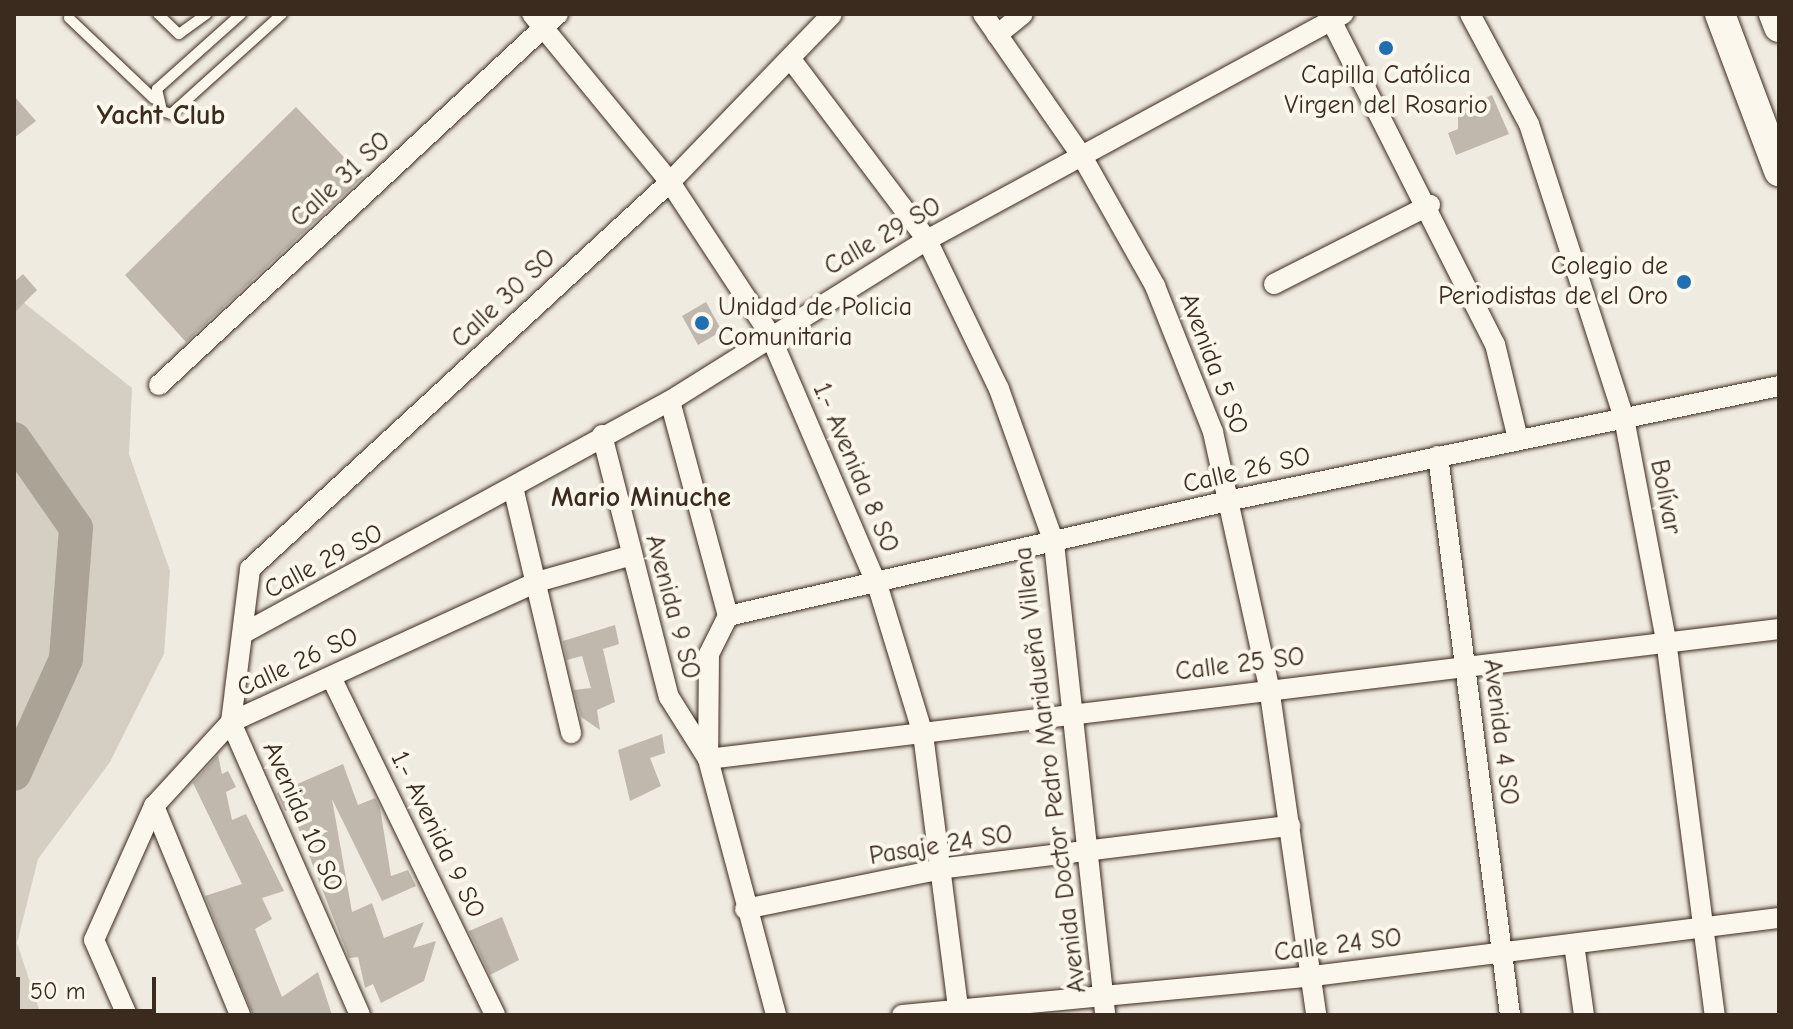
<!DOCTYPE html>
<meta charset="utf-8">
<style>
body{margin:0}
#map{position:relative;width:1793px;height:1029px;overflow:hidden;background:#f0ebe0;font-family:"Comic Neue",sans-serif}
div>[style]{position:absolute}
.green>*{inset:0;background:#d5cec3}
.river>*{height:34px;margin:-17px;padding:0 17px;transform-origin:17px;border-radius:17px;background:#aca397}
.building>*{inset:0;background:#c0b8ad}
.roads{filter:drop-shadow(0 0 2px #3b2a1e) drop-shadow(0 0 2px #3b2a1e)}
.service>*{height:10px;margin:-5px;padding:0 5px;transform-origin:5px;border-radius:5px;background:#fbf7ec}
.minor>*{height:20px;margin:-10px;padding:0 10px;transform-origin:10px;border-radius:10px;background:#fbf7ec}
.primary>*{height:30px;margin:-15px;padding:0 15px;transform-origin:15px;border-radius:15px;background:#fbf7ec}
.dots>*{width:22px;height:22px;translate:-50% -50%;box-sizing:border-box;border:4px solid #fbf7ec;border-radius:50%}
span{translate:-50% -50%;white-space:nowrap;text-align:center;line-height:1.15;-webkit-text-stroke:8px #fbf7ec;paint-order:stroke}
.poi-label{font-size:26px;color:#3b2a1e}
.right{translate:-100% -50%;text-align:right}
.left{translate:0 -50%;text-align:left}
.street-label{font-size:26px;color:#3b2a1e}
.neighbourhood-label{font-size:28px;color:#3b2a1e;font-weight:700}
.frame{position:absolute;inset:0;border:16px solid #3b2a1e;pointer-events:none}
.scale{position:absolute;left:16px;top:977px;width:140px;height:36px;box-sizing:border-box;border:4px solid #3b2a1e;border-top:0;padding-left:10px;font-size:24px;line-height:28px;white-space:nowrap;color:#3b2a1e;-webkit-text-stroke:6px #fbf7ec;paint-order:stroke}
</style>
<div id="map">
<div class="green">
<i style="clip-path:polygon(14px 295px,132px 388px,129px 454px,170px 571px,164px 654px,110px 762px,38px 859px,17px 943px,41px 1015px,14px 1015px)"></i>
</div>
<div class="river">
<i style="left:14px;top:439px;width:108px;rotate:55.1deg"></i>
<i style="left:76px;top:528px;width:131px;rotate:94.4deg"></i>
<i style="left:66px;top:659px;width:126px;rotate:114.3deg"></i>
</div>
<div class="building">
<i style="clip-path:polygon(1492px 95px,1509px 134px,1456px 155px,1448px 133px,1458px 129px,1458px 111px)"></i>
<i style="clip-path:polygon(14px 96px,36px 121px,14px 138px)"></i>
<i style="clip-path:polygon(296px 107px,363px 177px,186px 342px,125px 275px)"></i>
<i style="clip-path:polygon(23px 274px,37px 290px,14px 313px,14px 282px)"></i>
<i style="clip-path:polygon(706px 302px,722px 331px,698px 345px,682px 316px)"></i>
<i style="clip-path:polygon(615px 625px,619px 644px,603px 649px,615px 702px,597px 710px,600px 730px,581px 717px,574px 690px,591px 688px,582px 656px,567px 660px,563px 641px)"></i>
<i style="clip-path:polygon(662px 734px,665px 753px,650px 758px,661px 786px,630px 801px,618px 750px)"></i>
<i style="clip-path:polygon(218px 755px,222px 774px,228px 771px,236px 787px,226px 792px,232px 820px,246px 814px,284px 891px,262px 898px,272px 919px,255px 929px,282px 997px,318px 972px,332px 1015px,253px 1015px,205px 896px,242px 884px,193px 783px)"></i>
<i style="clip-path:polygon(343px 764px,358px 805px,375px 798px,380px 808px,391px 876px,408px 870px,416px 886px,382px 901px,332px 799px,352px 912px,372px 903px,384px 938px,424px 922px,413px 948px,436px 941px,424px 981px,381px 1003px,373px 984px,365px 988px,358px 957px,349px 958px,291px 809px,285px 811px,277px 793px)"></i>
<i style="clip-path:polygon(502px 917px,519px 960px,490px 975px,469px 931px)"></i>
</div>
<div class="roads">
<div class="service">
<i style="left:158px;top:14px;width:29px;rotate:44deg"></i>
<i style="left:179px;top:34px;width:34px;rotate:-36deg"></i>
<i style="left:241px;top:14px;width:113px;rotate:138.2deg"></i>
<i style="left:157px;top:89px;width:23px;rotate:77deg"></i>
<i style="left:162px;top:111px;width:9px;rotate:18deg"></i>
<i style="left:171px;top:114px;width:149px;rotate:-42deg"></i>
<i style="left:69px;top:18px;width:117px;rotate:43.6deg"></i>
</div>
<div class="minor">
<i style="left:532px;top:14px;width:217px;rotate:50.6deg"></i>
<i style="left:670px;top:182px;width:181px;rotate:56.7deg"></i>
<i style="left:769px;top:333px;width:276px;rotate:66.8deg"></i>
<i style="left:878px;top:587px;width:154px;rotate:73deg"></i>
<i style="left:923px;top:734px;width:283px;rotate:82.7deg"></i>
<i style="left:983px;top:14px;width:175px;rotate:55.2deg"></i>
<i style="left:1083px;top:158px;width:147px;rotate:60.6deg"></i>
<i style="left:1155px;top:286px;width:157px;rotate:68.3deg"></i>
<i style="left:1213px;top:432px;width:261px;rotate:77.6deg"></i>
<i style="left:1269px;top:687px;width:331px;rotate:81.8deg"></i>
<i style="left:1328px;top:14px;width:370px;rotate:63.2deg"></i>
<i style="left:1495px;top:344px;width:98px;rotate:76.4deg"></i>
<i style="left:1470px;top:14px;width:125px;rotate:61.8deg"></i>
<i style="left:1529px;top:124px;width:309px;rotate:72.1deg"></i>
<i style="left:1624px;top:418px;width:226px;rotate:79.3deg"></i>
<i style="left:1666px;top:640px;width:378px;rotate:82.6deg"></i>
<i style="left:997px;top:35px;width:33px;rotate:-39deg"></i>
<i style="left:793px;top:62px;width:223px;rotate:53deg"></i>
<i style="left:927px;top:240px;width:165px;rotate:64.2deg"></i>
<i style="left:999px;top:389px;width:164px;rotate:70.3deg"></i>
<i style="left:1054px;top:543px;width:475px;rotate:83.8deg"></i>
<i style="left:1274px;top:284px;width:175px;rotate:-26.9deg"></i>
<i style="left:159px;top:385px;width:545px;rotate:-42.92deg"></i>
<i style="left:670px;top:401px;width:223px;rotate:74.9deg"></i>
<i style="left:728px;top:616px;width:42px;rotate:116.6deg"></i>
<i style="left:709px;top:654px;width:105px;rotate:90.5deg"></i>
<i style="left:708px;top:759px;width:1079px;rotate:-6.92deg"></i>
<i style="left:602px;top:435px;width:270px;rotate:75.7deg"></i>
<i style="left:669px;top:697px;width:73px;rotate:57.8deg"></i>
<i style="left:708px;top:759px;width:265px;rotate:75.1deg"></i>
<i style="left:1438px;top:456px;width:564px;rotate:82.66deg"></i>
<i style="left:513px;top:487px;width:253px;rotate:76.7deg"></i>
<i style="left:728px;top:616px;width:517px;rotate:-12.96deg"></i>
<i style="left:1232px;top:500px;width:559px;rotate:-11.77deg"></i>
<i style="left:244px;top:633px;width:485px;rotate:-28.6deg"></i>
<i style="left:670px;top:401px;width:303px;rotate:-32.1deg"></i>
<i style="left:927px;top:240px;width:474px;rotate:-28.5deg"></i>
<i style="left:331px;top:677px;width:376px;rotate:64.1deg"></i>
<i style="left:154px;top:806px;width:226px;rotate:67.6deg"></i>
<i style="left:745px;top:909px;width:205px;rotate:-11.5deg"></i>
<i style="left:946px;top:868px;width:347px;rotate:-7deg"></i>
<i style="left:1574px;top:944px;width:72px;rotate:82deg"></i>
<i style="left:127px;top:1015px;width:82px;rotate:-113.7deg"></i>
<i style="left:94px;top:940px;width:147px;rotate:-65.9deg"></i>
<i style="left:154px;top:806px;width:114px;rotate:-47.5deg"></i>
<i style="left:231px;top:722px;width:337px;rotate:-24.6deg"></i>
<i style="left:537px;top:582px;width:96px;rotate:-15.8deg"></i>
<i style="left:360px;top:1015px;width:320px;rotate:-113.8deg"></i>
<i style="left:231px;top:722px;width:154px;rotate:-82.9deg"></i>
<i style="left:250px;top:569px;width:571px;rotate:-42.66deg"></i>
<i style="left:670px;top:182px;width:233px;rotate:-46deg"></i>
<i style="left:902px;top:1015px;width:413px;rotate:-5.4deg"></i>
<i style="left:1313px;top:976px;width:470px;rotate:-7.1deg"></i>
</div>
<div class="primary">
<i style="left:1720px;top:14px;width:168px;rotate:69.4deg"></i>
<i style="left:1774px;top:14px;width:14px;rotate:69deg"></i>
</div>
</div>
<div class="dots">
<i style="left:1386px;top:48px;background:#1f6fb2"></i>
<i style="left:1684px;top:282px;background:#1f6fb2"></i>
<i style="left:702px;top:323px;background:#1f6fb2"></i>
</div>
<div class="poi-label">
<span style="left:1386px;top:91px">Capilla Católica<br>Virgen del Rosario</span>
<span class="right" style="left:1668px;top:282px">Colegio de<br>Periodistas de el Oro</span>
<span class="left" style="left:718px;top:323px">Unidad de Policia<br>Comunitaria</span>
</div>
<div class="street-label">
<span style="left:341px;top:180px;rotate:-43deg">Calle 31 SO</span>
<span style="left:883px;top:237px;rotate:-30deg">Calle 29 SO</span>
<span style="left:504px;top:299px;rotate:-43deg">Calle 30 SO</span>
<span style="left:1213px;top:364px;rotate:69deg">Avenida 5 SO</span>
<span style="left:855px;top:468px;rotate:67deg">1.- Avenida 8 SO</span>
<span style="left:1247px;top:471px;rotate:-13deg">Calle 26 SO</span>
<span style="left:1665px;top:497px;rotate:79deg">Bolívar</span>
<span style="left:324px;top:562px;rotate:-28deg">Calle 29 SO</span>
<span style="left:672px;top:607px;rotate:75deg">Avenida 9 SO</span>
<span style="left:298px;top:663px;rotate:-25deg">Calle 26 SO</span>
<span style="left:1240px;top:665px;rotate:-7deg">Calle 25 SO</span>
<span style="left:1500px;top:732px;rotate:83deg">Avenida 4 SO</span>
<span style="left:1051px;top:770px;rotate:-97deg">Avenida Doctor Pedro Maridueña Villena</span>
<span style="left:302px;top:817px;rotate:66deg">Avenida 10 SO</span>
<span style="left:437px;top:835px;rotate:64deg">1.- Avenida 9 SO</span>
<span style="left:941px;top:846px;rotate:-9deg">Pasaje 24 SO</span>
<span style="left:1338px;top:946px;rotate:-7deg">Calle 24 SO</span>
</div>
<div class="neighbourhood-label">
<span style="left:161px;top:115px">Yacht Club</span>
<span style="left:641px;top:497px">Mario Minuche</span>
</div>
<div class="frame"></div>
<div class="scale">50 m</div>
</div>
